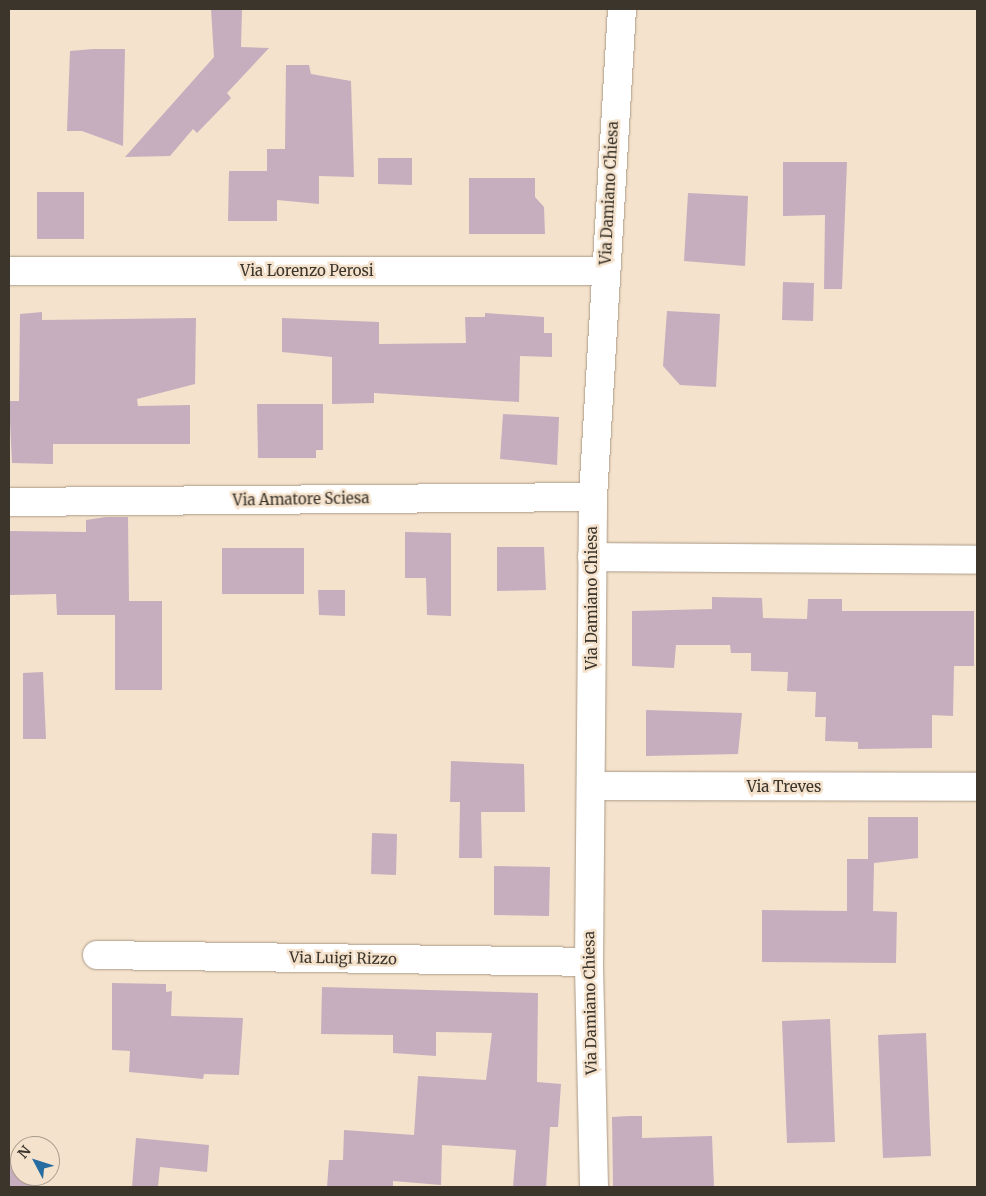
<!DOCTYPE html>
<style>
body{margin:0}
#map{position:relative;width:986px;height:1196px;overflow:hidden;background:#f4e2cc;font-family:Merriweather,serif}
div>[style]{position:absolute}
.building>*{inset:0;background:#c6aebe}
.roads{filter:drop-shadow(0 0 1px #ab9a86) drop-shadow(0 0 1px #ab9a86)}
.minor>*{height:28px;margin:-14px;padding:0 14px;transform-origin:14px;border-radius:14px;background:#fff}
span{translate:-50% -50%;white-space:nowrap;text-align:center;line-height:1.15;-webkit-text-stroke:5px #f4e2cc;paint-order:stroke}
.street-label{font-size:15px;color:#3c352c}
.frame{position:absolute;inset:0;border:10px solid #3c352c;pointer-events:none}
.north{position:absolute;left:10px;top:1136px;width:50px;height:50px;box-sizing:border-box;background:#f4e2cc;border:1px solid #aa9d8c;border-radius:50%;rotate:310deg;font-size:14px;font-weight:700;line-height:20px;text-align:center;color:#3c352c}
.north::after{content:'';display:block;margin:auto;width:18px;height:22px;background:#276ca1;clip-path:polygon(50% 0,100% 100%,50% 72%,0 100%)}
</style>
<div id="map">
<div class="building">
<i style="clip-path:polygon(211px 9px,242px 9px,241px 47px,269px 48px,227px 93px,231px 98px,197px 133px,193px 129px,170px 156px,125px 157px,214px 57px)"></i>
<i style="clip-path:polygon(93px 49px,125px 49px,123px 146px,82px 131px,67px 131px,70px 51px)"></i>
<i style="clip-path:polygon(286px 65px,309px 65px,311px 74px,351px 81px,354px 177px,319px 176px,319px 204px,277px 200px,277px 221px,228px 221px,229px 171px,267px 171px,267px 149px,285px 149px)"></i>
<i style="clip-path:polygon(378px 158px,412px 158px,412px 185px,378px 184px)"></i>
<i style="clip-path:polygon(783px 162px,847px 162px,842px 289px,824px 289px,825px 215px,783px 216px)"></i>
<i style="clip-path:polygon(469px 178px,535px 178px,535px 197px,544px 207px,545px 234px,469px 234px)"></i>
<i style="clip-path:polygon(37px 192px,84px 192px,84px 239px,37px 239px)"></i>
<i style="clip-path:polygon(688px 193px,748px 196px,745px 266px,684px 261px)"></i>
<i style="clip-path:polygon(783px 282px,814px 283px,813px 321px,782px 320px)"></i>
<i style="clip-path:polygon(667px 311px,720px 314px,716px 387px,680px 385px,663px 366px)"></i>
<i style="clip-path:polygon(42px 312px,42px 320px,196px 318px,195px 384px,137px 399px,138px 406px,190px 405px,190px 444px,53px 444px,53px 464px,12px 463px,9px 401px,19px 401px,20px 314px)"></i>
<i style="clip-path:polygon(485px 313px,544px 317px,544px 333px,552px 333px,552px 357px,520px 356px,519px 402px,374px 393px,374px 403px,332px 404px,332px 357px,282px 352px,282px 318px,379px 322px,379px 344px,466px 343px,465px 317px,485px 317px)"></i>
<i style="clip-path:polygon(257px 404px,323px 404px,323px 450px,316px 450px,316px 458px,258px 458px)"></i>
<i style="clip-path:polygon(503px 414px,559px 417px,557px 465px,500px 459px)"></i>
<i style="clip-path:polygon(106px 517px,128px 517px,129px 601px,162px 601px,162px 690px,115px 690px,115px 615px,57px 615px,56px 594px,9px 595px,9px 531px,86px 532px,86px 520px)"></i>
<i style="clip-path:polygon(405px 532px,451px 533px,451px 616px,427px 615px,426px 578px,405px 578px)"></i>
<i style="clip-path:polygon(497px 547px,544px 547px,546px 590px,497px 591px)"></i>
<i style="clip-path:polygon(222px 548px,304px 548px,304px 594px,222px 594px)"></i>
<i style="clip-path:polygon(318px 590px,345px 590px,345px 616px,319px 615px)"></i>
<i style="clip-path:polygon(712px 597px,762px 598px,763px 618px,807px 619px,808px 599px,842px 599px,842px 611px,974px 611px,974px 666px,954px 666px,953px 716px,932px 715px,932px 748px,858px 749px,858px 742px,825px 741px,826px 717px,815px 717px,816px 692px,787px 691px,788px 672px,751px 671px,751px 653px,731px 653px,730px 645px,676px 645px,674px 668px,632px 666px,632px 611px,712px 609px)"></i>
<i style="clip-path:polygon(43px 672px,46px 739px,23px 739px,23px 673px)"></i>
<i style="clip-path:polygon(646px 710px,742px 713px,738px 754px,646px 756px)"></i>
<i style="clip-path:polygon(451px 761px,524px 764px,525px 812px,481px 812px,482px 858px,459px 858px,460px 802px,450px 802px)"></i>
<i style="clip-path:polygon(868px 817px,918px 817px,918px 858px,874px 863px,873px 911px,897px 912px,896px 963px,762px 962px,762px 910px,847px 911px,847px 859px,868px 859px)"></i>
<i style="clip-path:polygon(372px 833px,397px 834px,396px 875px,371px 874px)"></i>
<i style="clip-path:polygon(494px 866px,550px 867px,549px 916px,494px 915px)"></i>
<i style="clip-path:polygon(112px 983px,166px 984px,166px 992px,172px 991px,171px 1016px,243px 1018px,239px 1075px,204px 1074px,203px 1079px,129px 1072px,130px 1051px,112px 1050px)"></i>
<i style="clip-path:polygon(322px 987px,538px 993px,537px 1082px,561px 1084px,558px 1127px,550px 1127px,546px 1187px,513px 1187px,516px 1150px,442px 1145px,441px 1185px,393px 1181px,393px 1187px,327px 1187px,329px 1160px,343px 1160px,344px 1130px,414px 1135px,418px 1076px,486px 1080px,492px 1033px,436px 1032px,436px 1056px,393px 1053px,393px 1035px,321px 1034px)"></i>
<i style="clip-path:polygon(830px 1019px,835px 1142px,787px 1143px,782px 1021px)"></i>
<i style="clip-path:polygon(926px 1033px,931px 1156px,883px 1158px,878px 1035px)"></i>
<i style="clip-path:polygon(629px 1116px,642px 1116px,642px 1138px,712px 1136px,714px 1187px,613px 1187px,612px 1117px)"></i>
<i style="clip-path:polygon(136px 1138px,209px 1145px,207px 1172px,160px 1167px,158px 1187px,132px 1187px)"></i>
<i style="clip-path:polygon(9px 1158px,20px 1158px,20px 1176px,32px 1176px,32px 1187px,9px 1187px)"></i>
</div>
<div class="roads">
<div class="minor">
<i style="left:9px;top:271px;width:596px"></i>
<i style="left:9px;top:502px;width:584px;rotate:-0.49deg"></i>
<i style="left:592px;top:557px;width:382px;rotate:0.4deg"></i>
<i style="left:591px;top:786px;width:386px;rotate:0.1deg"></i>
<i style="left:97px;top:955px;width:492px;rotate:0.8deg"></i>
<i style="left:594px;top:1187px;width:225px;rotate:-91.3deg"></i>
<i style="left:589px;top:962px;width:465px;rotate:-89.5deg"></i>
<i style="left:593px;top:497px;width:489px;rotate:-86.6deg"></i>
</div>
</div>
<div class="street-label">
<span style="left:609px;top:193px;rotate:-87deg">Via Damiano Chiesa</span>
<span style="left:307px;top:271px">Via Lorenzo Perosi</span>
<span style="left:301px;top:499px;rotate:-1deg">Via Amatore Sciesa</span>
<span style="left:592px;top:598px;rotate:-90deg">Via Damiano Chiesa</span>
<span style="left:784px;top:787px">Via Treves</span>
<span style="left:343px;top:958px;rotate:1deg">Via Luigi Rizzo</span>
<span style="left:590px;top:1003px;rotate:-91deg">Via Damiano Chiesa</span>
</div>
<div class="frame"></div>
<div class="north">N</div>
</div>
